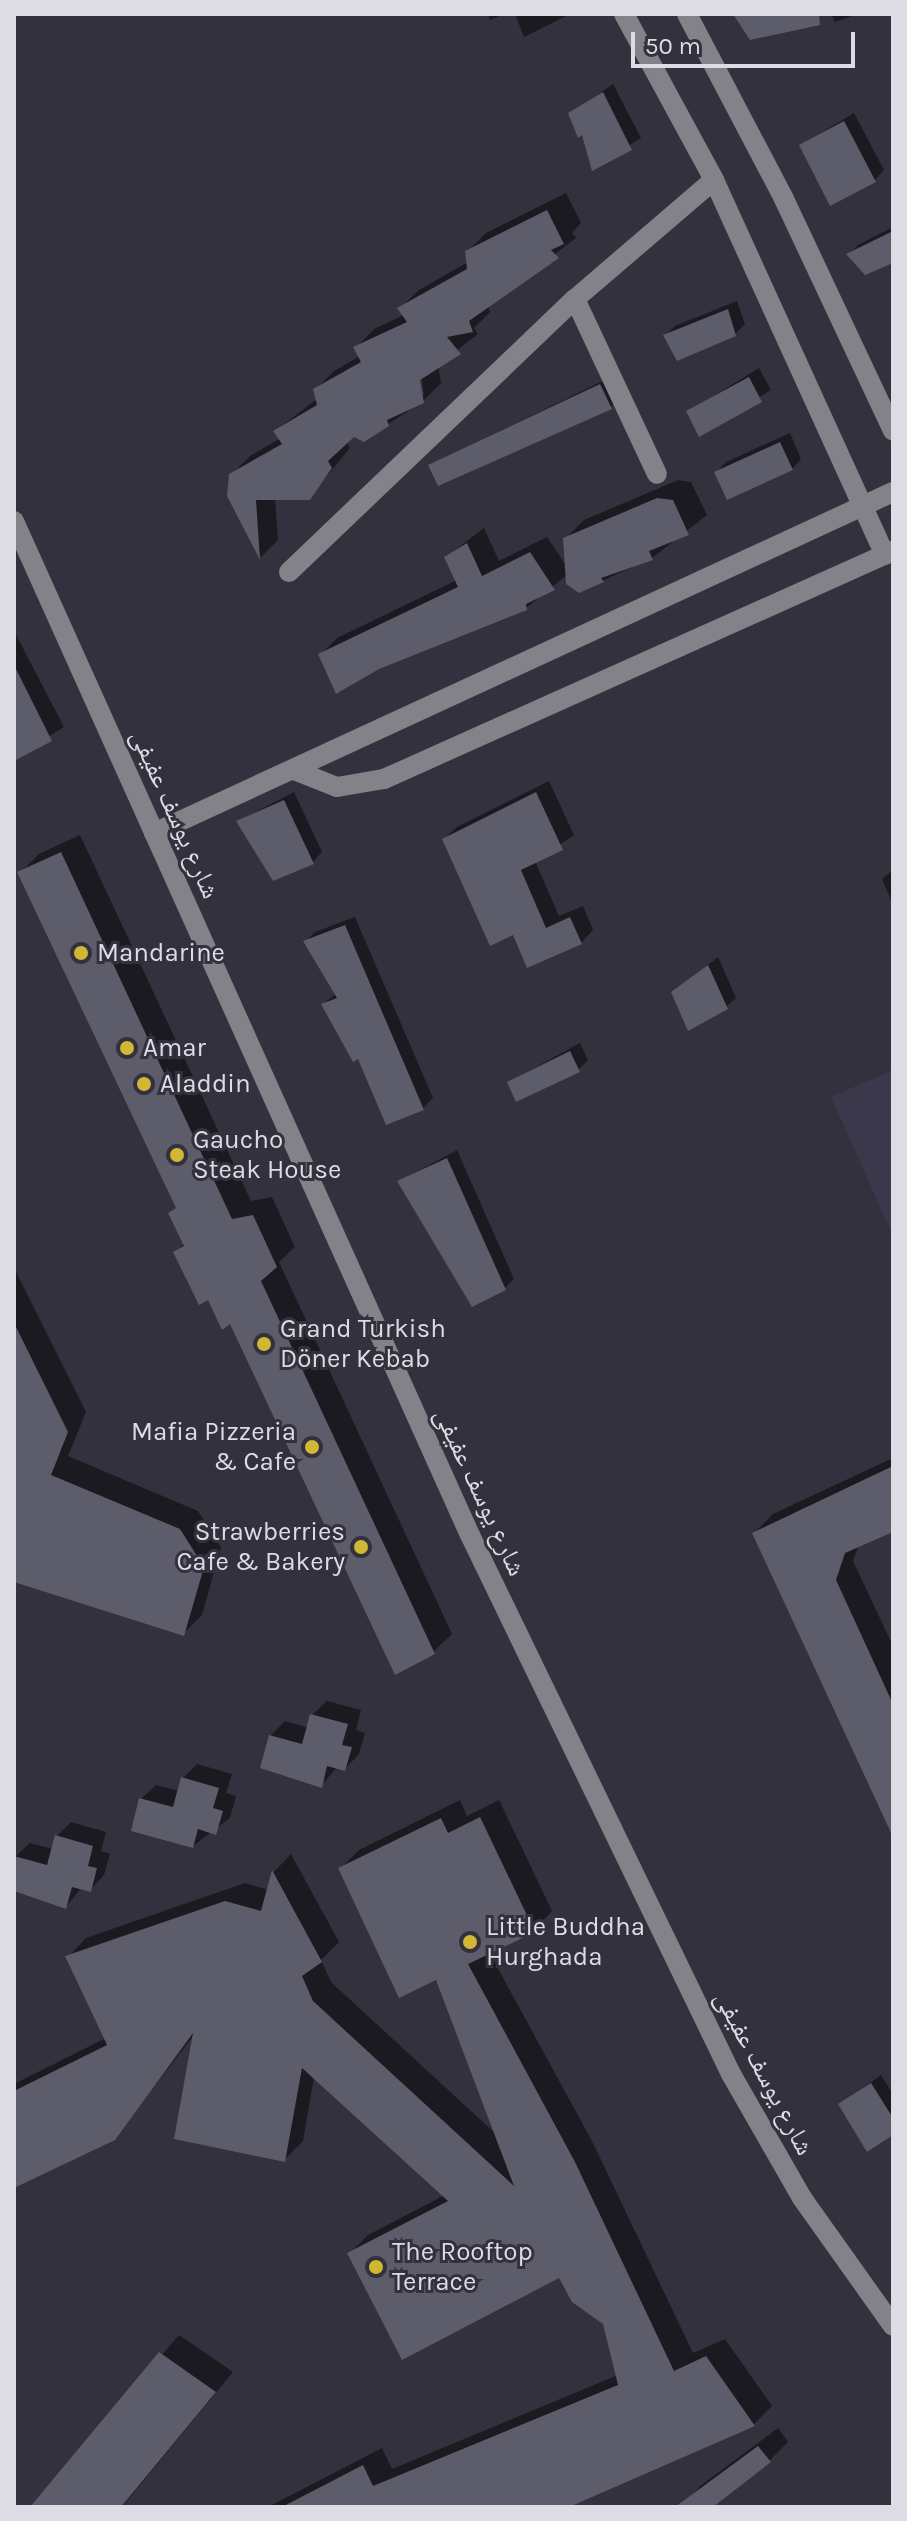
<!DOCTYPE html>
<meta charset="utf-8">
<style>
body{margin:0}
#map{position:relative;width:907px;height:2521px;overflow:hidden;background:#32313d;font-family:Karla,"Noto Naskh Arabic",sans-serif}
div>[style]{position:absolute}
.built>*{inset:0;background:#3a384a}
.shadow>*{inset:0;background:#0007}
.building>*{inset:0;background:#5d5c6a}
.minor>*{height:20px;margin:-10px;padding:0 10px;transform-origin:10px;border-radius:10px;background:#828288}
.dots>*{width:22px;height:22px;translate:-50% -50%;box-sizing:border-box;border:4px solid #32313d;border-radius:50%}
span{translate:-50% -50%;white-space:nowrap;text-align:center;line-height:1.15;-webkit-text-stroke:6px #32313d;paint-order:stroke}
.street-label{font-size:26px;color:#dddce4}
.poi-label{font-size:26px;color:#dddce4}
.left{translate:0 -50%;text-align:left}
.right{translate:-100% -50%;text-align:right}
.frame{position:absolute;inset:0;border:16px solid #dddce4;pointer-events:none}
.scale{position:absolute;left:631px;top:32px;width:224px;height:36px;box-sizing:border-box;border:4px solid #dddce4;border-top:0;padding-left:10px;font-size:24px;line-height:28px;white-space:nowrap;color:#dddce4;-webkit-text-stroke:6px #32313d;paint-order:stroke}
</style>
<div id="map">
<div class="built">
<i style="clip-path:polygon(893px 1070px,893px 1236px,831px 1097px)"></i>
</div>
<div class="shadow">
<i style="clip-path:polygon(488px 14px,504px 14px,490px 20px)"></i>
<i style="clip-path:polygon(515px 14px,570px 14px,524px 37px)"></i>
<i style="clip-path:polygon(831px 14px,858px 14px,835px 22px)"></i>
<i style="clip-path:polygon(613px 84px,641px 138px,593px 168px,584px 133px,571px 114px)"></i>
<i style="clip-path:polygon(854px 113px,884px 170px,875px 180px,801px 145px)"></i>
<i style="clip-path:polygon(evenodd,566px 193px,581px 223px,572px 233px,576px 238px,488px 305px,490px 312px,474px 328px,478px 334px,438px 365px,441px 383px,422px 402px,388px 424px,353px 434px,346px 441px,350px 448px,309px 498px,275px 498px,278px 540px,261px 557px,229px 496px,231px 475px,250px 456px,281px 438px,275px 431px,317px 399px,315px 390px,334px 371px,360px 356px,356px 348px,374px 329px,404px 315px,400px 308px,419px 290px,468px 262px,467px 252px,486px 233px,566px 193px,420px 369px,424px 395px,420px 395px,420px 369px)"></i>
<i style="clip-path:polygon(893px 227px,893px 261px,849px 254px,858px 245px)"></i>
<i style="clip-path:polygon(737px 301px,745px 324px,735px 334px,665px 336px,675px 326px)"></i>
<i style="clip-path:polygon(759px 368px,771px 390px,700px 434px,688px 412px)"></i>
<i style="clip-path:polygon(607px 379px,617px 401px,611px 407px,430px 465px)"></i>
<i style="clip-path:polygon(790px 433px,801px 459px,792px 469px,717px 472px,726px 462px)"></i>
<i style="clip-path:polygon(678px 480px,691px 482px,707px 515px,652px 558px,602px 581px,567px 575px,526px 608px,321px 654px,337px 638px,457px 580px,446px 557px,484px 528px,499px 561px,547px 537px,567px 567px,565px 539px,584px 520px)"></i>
<i style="clip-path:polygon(14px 631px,64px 727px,14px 758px)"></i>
<i style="clip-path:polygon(549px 781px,574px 835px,535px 861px,559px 916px,583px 906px,593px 930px,581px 943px,514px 933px,444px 839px,457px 827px)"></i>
<i style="clip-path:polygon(294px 792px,322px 852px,313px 862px,239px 821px)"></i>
<i style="clip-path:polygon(80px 835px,251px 1201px,272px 1197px,295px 1247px,279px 1262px,452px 1634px,433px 1652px,230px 1320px,176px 1252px,185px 1243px,171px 1213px,177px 1207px,20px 873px,39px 854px)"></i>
<i style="clip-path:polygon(893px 870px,893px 905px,882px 879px)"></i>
<i style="clip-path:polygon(355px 917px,433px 1098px,423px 1108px,359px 1057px,323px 1004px,337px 993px,306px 941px,315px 932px)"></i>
<i style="clip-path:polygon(718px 957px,736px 998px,726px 1007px,673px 993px)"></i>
<i style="clip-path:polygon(580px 1043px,588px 1060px,578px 1070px,509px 1082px)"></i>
<i style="clip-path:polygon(457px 1150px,514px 1279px,505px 1288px,400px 1181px)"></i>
<i style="clip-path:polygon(14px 1268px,86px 1412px,68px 1456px,198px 1511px,221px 1547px,202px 1615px,183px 1634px,14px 1580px)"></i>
<i style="clip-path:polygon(893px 1458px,893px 1530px,859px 1545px,853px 1561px,893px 1646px,893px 1833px,754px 1533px,773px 1514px)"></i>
<i style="clip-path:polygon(327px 1701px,361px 1710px,356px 1730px,365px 1733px,359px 1754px,345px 1769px,337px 1767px,321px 1786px,270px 1736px,285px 1721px,309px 1728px,312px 1715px)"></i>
<i style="clip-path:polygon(197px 1764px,232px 1774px,226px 1793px,236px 1796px,230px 1818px,193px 1846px,141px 1799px,156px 1785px,179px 1791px,183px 1778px)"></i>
<i style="clip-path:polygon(460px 1800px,467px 1816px,499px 1800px,552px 1911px,534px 1930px,489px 1952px,593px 2143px,693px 2353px,725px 2339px,772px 2406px,754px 2424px,564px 2507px,268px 2507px,382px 2448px,392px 2469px,618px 2375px,604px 2323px,560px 2275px,349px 2254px,368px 2235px,445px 2195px,314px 2077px,303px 2141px,284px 2160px,194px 2035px,114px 2138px,14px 2186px,14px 2084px,106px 2038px,68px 1957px,86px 1938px,245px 1883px,269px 1890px,274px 1872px,291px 1854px,339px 1942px,321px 1960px,331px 1982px,497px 2135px,438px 1977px,340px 1869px,359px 1850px)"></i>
<i style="clip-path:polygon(71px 1822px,106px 1832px,101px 1851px,110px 1854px,104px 1875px,90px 1890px,81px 1888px,66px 1907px,14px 1890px,15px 1857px,30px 1843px,53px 1849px,57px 1836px)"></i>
<i style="clip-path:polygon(881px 2075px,893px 2094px,893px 2132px,840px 2105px)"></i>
<i style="clip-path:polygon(179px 2335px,233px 2372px,122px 2507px,33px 2507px)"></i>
<i style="clip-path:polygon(778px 2428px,788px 2442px,769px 2461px,710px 2507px,683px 2507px,700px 2486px)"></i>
</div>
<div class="building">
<i style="clip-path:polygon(733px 14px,819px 14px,820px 25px,750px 40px)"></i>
<i style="clip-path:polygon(603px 92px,632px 150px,592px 171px,582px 135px,578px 138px,568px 113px)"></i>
<i style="clip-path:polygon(844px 121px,876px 182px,830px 206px,799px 145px)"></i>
<i style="clip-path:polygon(547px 210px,564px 244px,551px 250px,559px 258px,469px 321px,473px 332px,447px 337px,461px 354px,420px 380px,424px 403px,387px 420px,389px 426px,364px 442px,354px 437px,328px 461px,332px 468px,310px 500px,256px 500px,260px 560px,227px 496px,229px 474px,282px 444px,273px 431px,317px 405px,313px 389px,361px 362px,353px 347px,407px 322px,397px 308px,467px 269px,465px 251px)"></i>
<i style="clip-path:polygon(893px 231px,893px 263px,865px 275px,846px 254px)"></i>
<i style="clip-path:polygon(728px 309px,736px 336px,677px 361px,663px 335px)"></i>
<i style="clip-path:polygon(749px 377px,762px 402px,699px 437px,686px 411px)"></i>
<i style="clip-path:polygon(600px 384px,612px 409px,438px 486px,428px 465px)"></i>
<i style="clip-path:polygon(780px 442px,793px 470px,727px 500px,714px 472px)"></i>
<i style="clip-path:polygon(657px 498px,673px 500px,689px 535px,649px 551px,653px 560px,601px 578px,604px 582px,579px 593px,566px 584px,563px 538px)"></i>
<i style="clip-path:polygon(467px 543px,482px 576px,530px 552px,555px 590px,526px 604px,527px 610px,379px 669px,336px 694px,318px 654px,458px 587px,444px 557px)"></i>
<i style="clip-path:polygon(14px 665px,52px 741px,14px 761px)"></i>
<i style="clip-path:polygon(536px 792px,563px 850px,521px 870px,546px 928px,570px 917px,582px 944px,527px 968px,513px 935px,490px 946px,442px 839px)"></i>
<i style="clip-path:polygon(284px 800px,314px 864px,273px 881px,236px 821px)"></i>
<i style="clip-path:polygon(61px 852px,232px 1219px,253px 1215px,277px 1267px,261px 1281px,435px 1654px,395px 1675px,230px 1324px,222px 1330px,208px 1300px,199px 1305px,173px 1252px,184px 1246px,168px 1213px,176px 1208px,17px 872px)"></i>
<i style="clip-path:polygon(345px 925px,424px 1110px,386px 1125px,358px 1059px,353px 1062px,321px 1004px,337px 998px,303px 941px)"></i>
<i style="clip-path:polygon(708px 965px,728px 1009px,688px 1031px,671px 992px)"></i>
<i style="clip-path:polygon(570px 1051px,580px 1072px,516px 1102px,507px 1082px)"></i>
<i style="clip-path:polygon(447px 1158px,506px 1290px,472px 1307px,397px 1181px)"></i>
<i style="clip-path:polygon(14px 1323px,68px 1432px,51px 1475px,180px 1529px,204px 1567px,184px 1636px,14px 1582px)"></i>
<i style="clip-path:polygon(893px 1466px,893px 1532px,845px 1553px,836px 1580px,893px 1704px,893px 1837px,752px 1533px)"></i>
<i style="clip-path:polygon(310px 1714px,348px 1724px,342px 1745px,352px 1747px,345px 1771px,327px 1766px,322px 1788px,260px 1768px,269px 1735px,302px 1744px)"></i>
<i style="clip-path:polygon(181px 1777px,219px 1788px,213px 1808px,223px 1811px,216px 1835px,198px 1829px,193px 1848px,131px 1831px,139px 1798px,173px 1807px)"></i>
<i style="clip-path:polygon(480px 1817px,535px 1932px,468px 1964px,575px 2162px,674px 2371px,706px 2356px,755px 2426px,569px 2507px,282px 2507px,363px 2465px,373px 2486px,618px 2385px,603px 2324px,572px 2302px,559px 2278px,402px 2360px,347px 2253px,448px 2201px,302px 2068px,285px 2162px,174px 2139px,193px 2033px,115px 2140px,14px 2188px,14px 2091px,107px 2045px,65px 1956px,225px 1901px,261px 1911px,272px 1870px,322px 1962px,302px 1976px,313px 2001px,514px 2186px,436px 1980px,399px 1998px,338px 1868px,441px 1818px,448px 1833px)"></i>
<i style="clip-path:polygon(55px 1835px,93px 1846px,88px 1866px,97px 1868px,91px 1892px,72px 1887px,66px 1909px,14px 1891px,14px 1856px,47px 1865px)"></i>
<i style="clip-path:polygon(871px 2083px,893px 2118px,893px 2135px,867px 2152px,838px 2104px)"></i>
<i style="clip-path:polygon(159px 2352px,216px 2392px,121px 2507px,30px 2507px)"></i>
<i style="clip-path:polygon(758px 2446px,771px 2462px,713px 2507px,675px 2507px)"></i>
</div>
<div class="minor">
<i style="left:624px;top:14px;width:189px;rotate:61.5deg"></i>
<i style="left:714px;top:180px;width:412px;rotate:65.5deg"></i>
<i style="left:687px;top:14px;width:209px;rotate:62.3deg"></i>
<i style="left:784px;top:199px;width:256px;rotate:64.8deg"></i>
<i style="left:575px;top:299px;width:193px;rotate:64.9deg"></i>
<i style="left:14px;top:521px;width:1112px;rotate:65.79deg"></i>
<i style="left:470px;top:1535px;width:599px;rotate:64.16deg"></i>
<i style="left:731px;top:2074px;width:143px;rotate:60.2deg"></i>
<i style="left:802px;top:2198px;width:157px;rotate:54.6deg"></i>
<i style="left:289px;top:572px;width:395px;rotate:-43.7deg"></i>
<i style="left:575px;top:299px;width:183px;rotate:-40.6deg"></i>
<i style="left:294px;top:770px;width:46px;rotate:21.6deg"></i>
<i style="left:337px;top:787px;width:48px;rotate:-9.7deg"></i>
<i style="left:384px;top:779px;width:558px;rotate:-24.13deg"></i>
<i style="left:154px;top:833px;width:814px;rotate:-24.77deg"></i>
</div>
<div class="dots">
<i style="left:81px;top:953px;background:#d2b735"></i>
<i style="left:127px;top:1048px;background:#d2b735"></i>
<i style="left:144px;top:1084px;background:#d2b735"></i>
<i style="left:177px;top:1155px;background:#d2b735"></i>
<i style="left:264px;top:1344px;background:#d2b735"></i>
<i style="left:312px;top:1447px;background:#d2b735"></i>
<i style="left:361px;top:1547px;background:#d2b735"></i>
<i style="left:470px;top:1942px;background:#d2b735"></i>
<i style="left:376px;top:2267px;background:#d2b735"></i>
</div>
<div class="street-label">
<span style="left:175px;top:814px;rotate:66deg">شارع يوسف عفيفى</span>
<span style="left:480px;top:1492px;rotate:65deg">شارع يوسف عفيفى</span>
<span style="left:764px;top:2073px;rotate:62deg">شارع يوسف عفيفى</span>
</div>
<div class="poi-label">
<span class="left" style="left:97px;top:953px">Mandarine</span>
<span class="left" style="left:143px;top:1048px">Amar</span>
<span class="left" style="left:160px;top:1084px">Aladdin</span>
<span class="left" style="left:193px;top:1155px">Gaucho<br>Steak House</span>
<span class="left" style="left:280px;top:1344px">Grand Turkish<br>Döner Kebab</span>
<span class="right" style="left:296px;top:1447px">Mafia Pizzeria<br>&amp; Cafe</span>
<span class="right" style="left:345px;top:1547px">Strawberries<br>Cafe &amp; Bakery</span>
<span class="left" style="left:486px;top:1942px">Little Buddha<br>Hurghada</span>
<span class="left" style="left:392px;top:2267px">The Rooftop<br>Terrace</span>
</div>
<div class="frame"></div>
<div class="scale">50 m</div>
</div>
